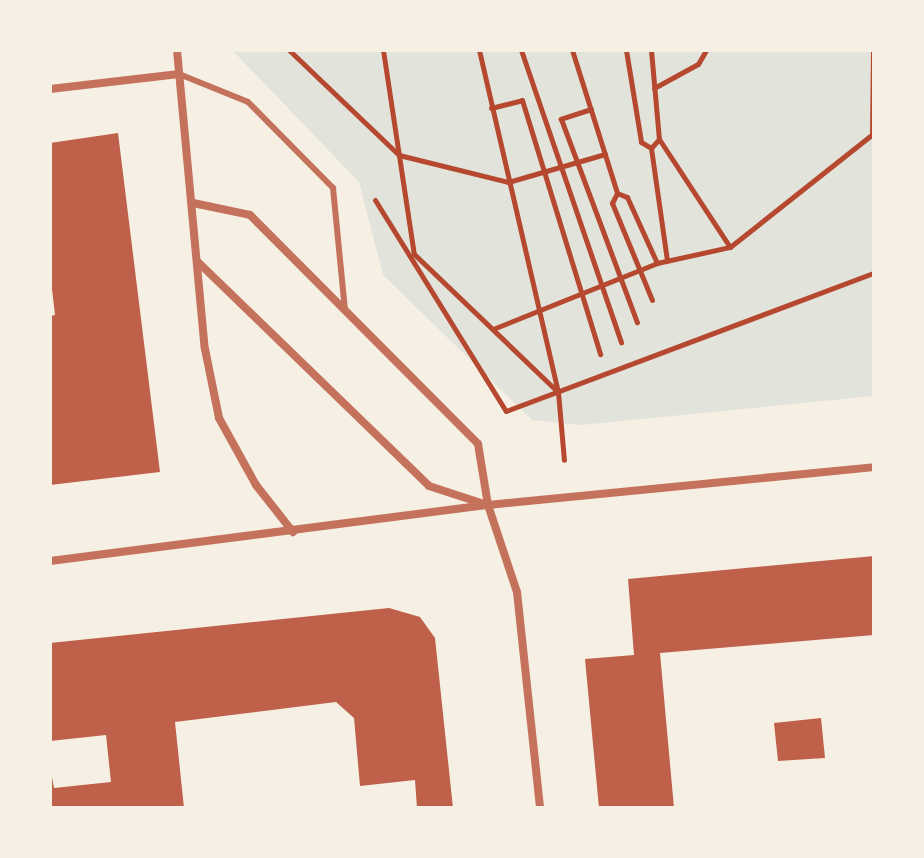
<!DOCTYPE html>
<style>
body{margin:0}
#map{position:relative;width:924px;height:858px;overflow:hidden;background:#f6efe4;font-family:"IBM Plex Sans",sans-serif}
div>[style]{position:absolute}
.green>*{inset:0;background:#e2e4dc}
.building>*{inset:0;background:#bf614a}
.path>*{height:5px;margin:-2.5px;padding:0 2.5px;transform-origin:2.5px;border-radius:2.5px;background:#b5482f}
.service>*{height:6px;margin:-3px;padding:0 3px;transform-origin:3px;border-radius:3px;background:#c5725c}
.minor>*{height:8px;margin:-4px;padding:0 4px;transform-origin:4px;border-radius:4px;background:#c5725c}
span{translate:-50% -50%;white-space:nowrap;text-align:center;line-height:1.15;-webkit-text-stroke:8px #f6efe4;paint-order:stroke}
.frame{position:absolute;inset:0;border:52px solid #f6efe4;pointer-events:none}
</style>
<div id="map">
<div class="green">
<i style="clip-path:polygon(232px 50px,874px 50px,874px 396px,581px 425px,532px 420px,383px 275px,359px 182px)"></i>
</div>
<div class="building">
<i style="clip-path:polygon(118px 133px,160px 472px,50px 485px,50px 316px,55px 315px,50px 272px,50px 143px)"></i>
<i style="clip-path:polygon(874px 556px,874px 635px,660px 653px,674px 808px,599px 808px,585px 659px,634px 655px,628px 579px)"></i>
<i style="clip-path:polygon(389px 608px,420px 617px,435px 638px,453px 808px,417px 808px,415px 780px,360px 786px,354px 718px,336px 702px,175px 722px,184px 808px,50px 808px,50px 766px,54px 788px,111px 782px,106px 735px,50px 741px,50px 643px)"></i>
<i style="clip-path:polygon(821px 718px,825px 758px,778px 761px,774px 723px)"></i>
</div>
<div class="path">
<i style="left:289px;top:50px;width:152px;rotate:43.7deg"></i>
<i style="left:399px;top:155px;width:112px;rotate:13.9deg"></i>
<i style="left:508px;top:182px;width:101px;rotate:-16.1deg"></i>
<i style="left:383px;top:50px;width:206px;rotate:81.4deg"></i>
<i style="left:414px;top:254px;width:198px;rotate:43.8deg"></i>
<i style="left:479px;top:50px;width:351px;rotate:77deg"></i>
<i style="left:558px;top:392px;width:68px;rotate:85deg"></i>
<i style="left:521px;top:50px;width:309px;rotate:71.1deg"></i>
<i style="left:572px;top:50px;width:150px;rotate:72.5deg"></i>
<i style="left:626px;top:50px;width:93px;rotate:80.7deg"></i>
<i style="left:641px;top:142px;width:12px;rotate:31deg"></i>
<i style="left:651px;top:148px;width:12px;rotate:-48deg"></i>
<i style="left:651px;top:50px;width:89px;rotate:84.9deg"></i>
<i style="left:659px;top:139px;width:129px;rotate:56.7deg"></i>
<i style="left:654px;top:88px;width:50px;rotate:-28.6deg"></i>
<i style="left:698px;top:64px;width:16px;rotate:-60deg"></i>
<i style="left:491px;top:108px;width:32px;rotate:-14deg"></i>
<i style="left:522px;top:100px;width:266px;rotate:72.9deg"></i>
<i style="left:591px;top:109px;width:32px;rotate:162deg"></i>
<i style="left:561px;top:119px;width:217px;rotate:69.5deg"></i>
<i style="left:872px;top:133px;width:83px;rotate:-89.3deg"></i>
<i style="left:651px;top:148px;width:114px;rotate:81.9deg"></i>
<i style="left:375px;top:200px;width:248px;rotate:58.2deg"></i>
<i style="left:506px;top:411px;width:393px;rotate:-20.6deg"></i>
<i style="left:652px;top:300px;width:105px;rotate:-112.4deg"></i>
<i style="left:612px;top:203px;width:11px;rotate:-63deg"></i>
<i style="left:617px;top:193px;width:11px;rotate:22deg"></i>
<i style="left:627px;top:197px;width:72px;rotate:65.6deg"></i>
<i style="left:493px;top:329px;width:177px;rotate:-21.9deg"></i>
<i style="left:657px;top:263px;width:75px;rotate:-12.4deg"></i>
<i style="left:730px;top:247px;width:184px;rotate:-38.4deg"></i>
</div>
<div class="service">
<i style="left:179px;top:74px;width:74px;rotate:22.1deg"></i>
<i style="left:248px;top:102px;width:121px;rotate:45.3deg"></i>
<i style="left:333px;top:188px;width:123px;rotate:84.4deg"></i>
</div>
<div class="minor">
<i style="left:177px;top:50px;width:300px;rotate:84.7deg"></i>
<i style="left:205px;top:349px;width:70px;rotate:78.5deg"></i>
<i style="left:219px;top:418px;width:77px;rotate:61.1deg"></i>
<i style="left:256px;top:485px;width:60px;rotate:51.8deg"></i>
<i style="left:50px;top:89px;width:130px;rotate:-6.6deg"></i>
<i style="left:193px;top:203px;width:58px;rotate:11.9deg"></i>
<i style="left:250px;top:215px;width:323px;rotate:45.1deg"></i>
<i style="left:478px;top:444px;width:62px;rotate:80.7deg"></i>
<i style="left:488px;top:505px;width:92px;rotate:71.6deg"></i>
<i style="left:517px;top:592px;width:217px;rotate:83.9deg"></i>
<i style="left:199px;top:263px;width:320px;rotate:44.1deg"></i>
<i style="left:429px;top:486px;width:58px;rotate:18.1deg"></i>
<i style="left:50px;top:561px;width:442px;rotate:-7.3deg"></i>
<i style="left:488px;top:505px;width:388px;rotate:-5.6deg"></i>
</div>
<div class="frame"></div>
</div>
